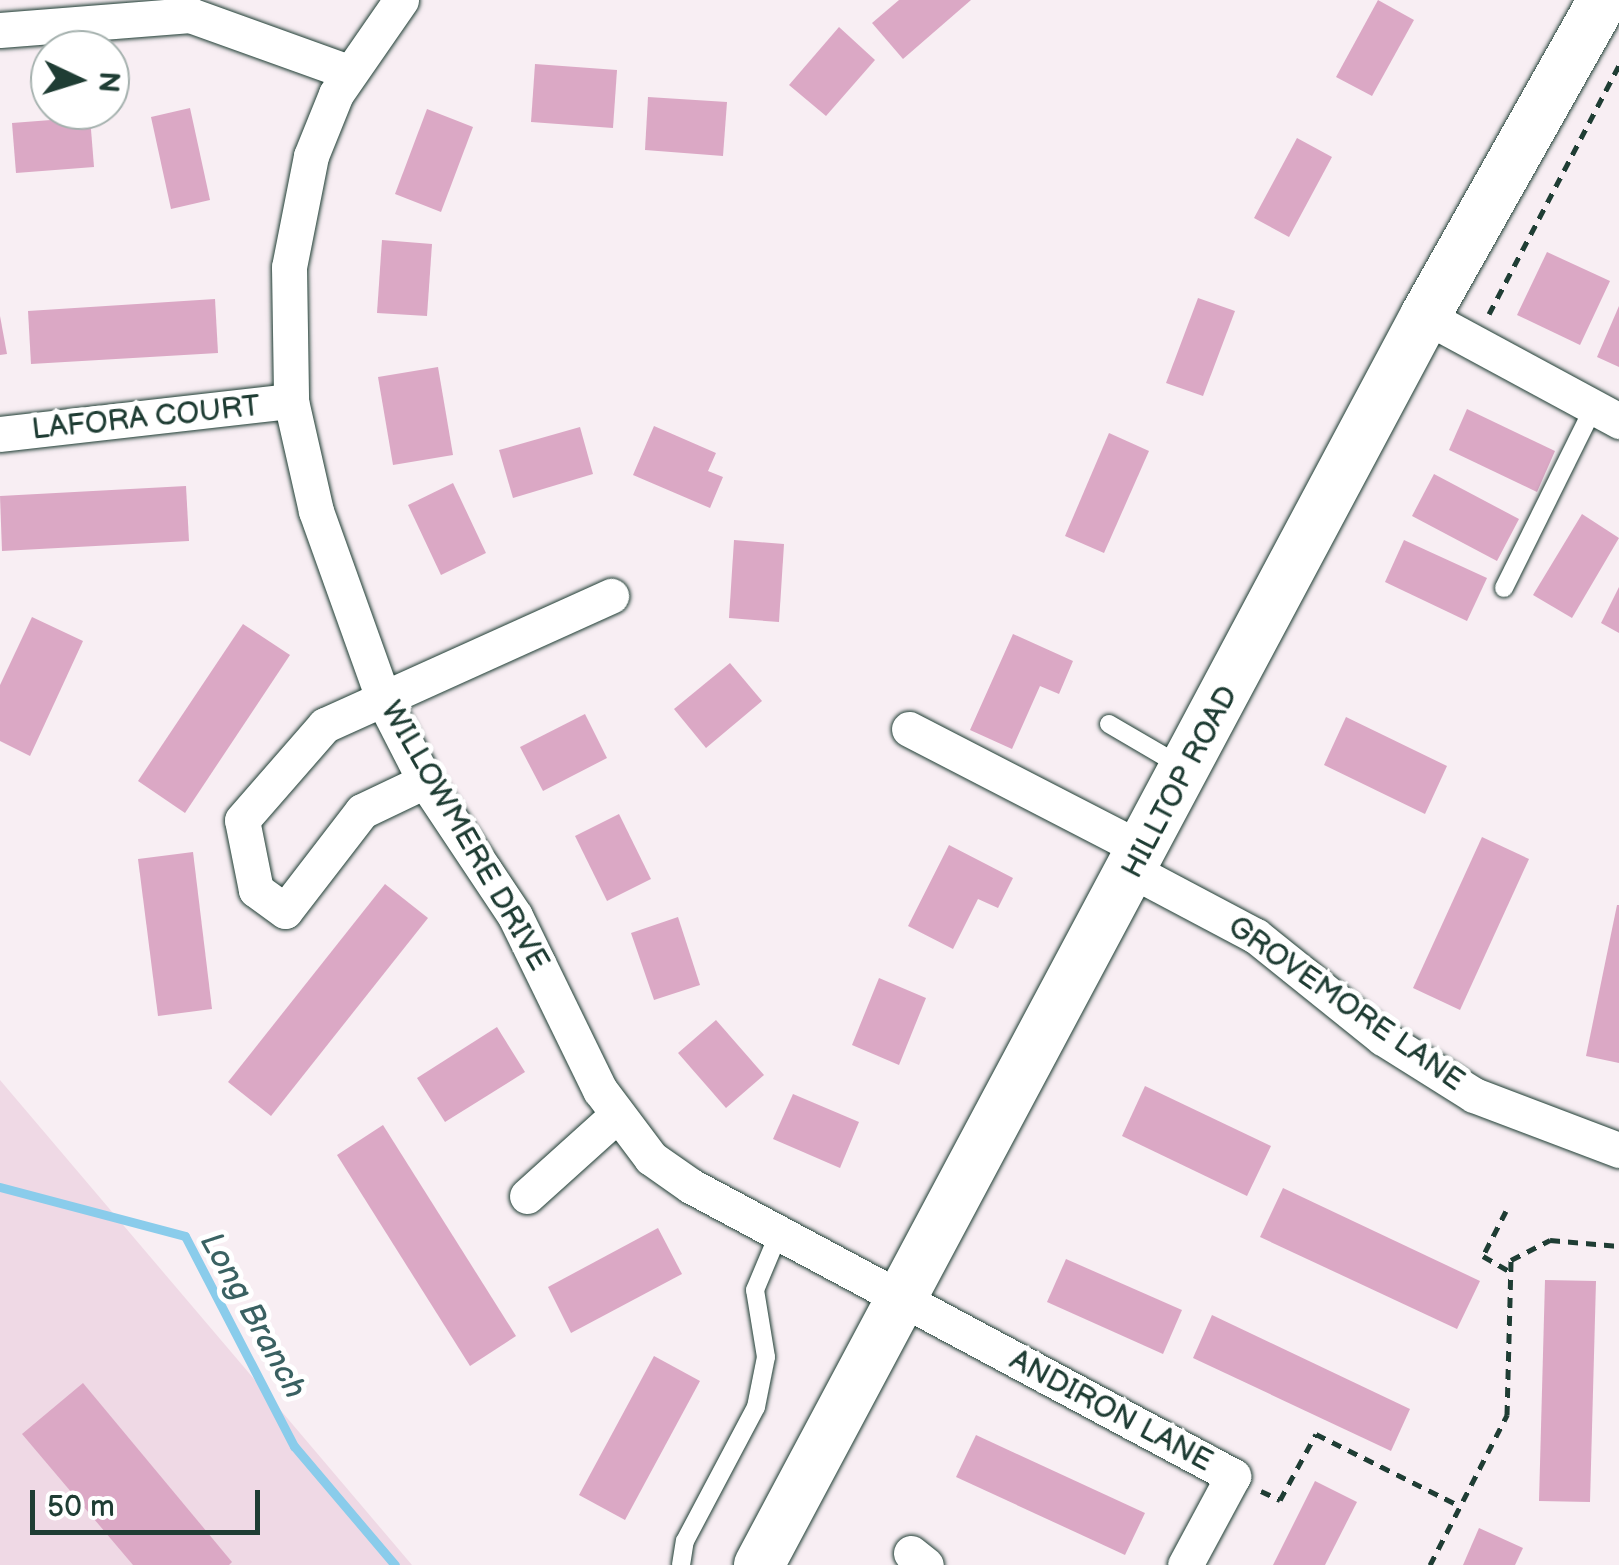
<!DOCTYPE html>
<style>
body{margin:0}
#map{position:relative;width:1619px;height:1565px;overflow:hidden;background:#f8eef3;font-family:"Balsamiq Sans",sans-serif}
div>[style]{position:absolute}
.built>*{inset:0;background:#efd9e5}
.stream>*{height:9px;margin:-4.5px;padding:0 4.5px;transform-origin:4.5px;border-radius:4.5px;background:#8acceb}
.building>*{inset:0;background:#dba8c5}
.path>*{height:5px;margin-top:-2.5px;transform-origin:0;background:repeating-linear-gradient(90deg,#1f3d34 0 10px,transparent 0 18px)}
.roads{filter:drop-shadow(0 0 2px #1f3d34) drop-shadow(0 0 2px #1f3d34)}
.lane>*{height:18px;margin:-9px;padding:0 9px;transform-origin:9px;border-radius:9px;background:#fff}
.street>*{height:35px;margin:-17.5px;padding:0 17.5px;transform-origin:17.5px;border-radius:17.5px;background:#fff}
.secondary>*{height:50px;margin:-25px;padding:0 25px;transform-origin:25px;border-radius:25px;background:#fff}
span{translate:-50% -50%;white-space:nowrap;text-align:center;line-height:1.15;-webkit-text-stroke:10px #fff;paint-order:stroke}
.street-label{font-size:30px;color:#1f3d34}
.water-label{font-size:32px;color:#3a6162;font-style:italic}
.north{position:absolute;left:30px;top:30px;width:100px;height:100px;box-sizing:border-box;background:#fff;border:2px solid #a5b1ae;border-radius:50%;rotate:94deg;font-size:28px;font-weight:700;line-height:40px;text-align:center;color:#1f3d34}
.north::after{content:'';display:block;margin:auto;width:35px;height:45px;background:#1f3d34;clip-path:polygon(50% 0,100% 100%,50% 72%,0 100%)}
.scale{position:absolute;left:30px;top:1490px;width:230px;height:45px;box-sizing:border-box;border:5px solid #1f3d34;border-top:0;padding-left:12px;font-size:30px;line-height:35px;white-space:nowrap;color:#1f3d34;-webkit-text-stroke:8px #fff;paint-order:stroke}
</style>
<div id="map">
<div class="built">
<i style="clip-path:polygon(0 1080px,412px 1565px,0 1565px)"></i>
</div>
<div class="stream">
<i style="left:0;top:1187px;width:191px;rotate:14.8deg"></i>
<i style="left:185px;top:1236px;width:237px;rotate:62.6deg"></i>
<i style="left:294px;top:1446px;width:156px;rotate:49.7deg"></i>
</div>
<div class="building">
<i style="clip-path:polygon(899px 0,971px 0,903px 59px,872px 23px)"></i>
<i style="clip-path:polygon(1378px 0,1414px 20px,1372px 96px,1336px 77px)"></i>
<i style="clip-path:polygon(839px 27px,875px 60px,826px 116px,789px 85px)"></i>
<i style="clip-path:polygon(535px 64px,617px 70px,613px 128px,531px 122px)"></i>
<i style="clip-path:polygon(648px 97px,727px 102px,723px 156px,645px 150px)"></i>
<i style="clip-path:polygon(190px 108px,210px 200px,171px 209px,151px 117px)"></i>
<i style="clip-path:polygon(427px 109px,473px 127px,441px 212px,395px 194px)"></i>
<i style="clip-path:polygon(90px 117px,94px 167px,16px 173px,12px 123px)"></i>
<i style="clip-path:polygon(1297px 138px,1332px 157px,1289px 237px,1254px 218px)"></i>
<i style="clip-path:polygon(382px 240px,432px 244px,427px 316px,377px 313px)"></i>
<i style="clip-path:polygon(1547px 252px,1610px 281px,1580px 345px,1517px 315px)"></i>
<i style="clip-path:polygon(1198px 298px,1235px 311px,1203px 396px,1166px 383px)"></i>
<i style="clip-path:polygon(215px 299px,218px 353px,31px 364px,28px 311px)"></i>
<i style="clip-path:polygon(1619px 306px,1619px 367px,1597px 357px)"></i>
<i style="clip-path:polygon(0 316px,7px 354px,0 355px)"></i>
<i style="clip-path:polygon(438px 367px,453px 455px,393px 465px,378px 377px)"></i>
<i style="clip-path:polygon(1467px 409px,1555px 451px,1537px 492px,1449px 450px)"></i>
<i style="clip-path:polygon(654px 426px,716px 453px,708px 471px,723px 477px,710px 508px,633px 475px)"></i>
<i style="clip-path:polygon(580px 427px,593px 474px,513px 498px,499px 450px)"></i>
<i style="clip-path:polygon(1109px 433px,1149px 451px,1104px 553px,1065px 536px)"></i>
<i style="clip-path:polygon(1434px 474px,1519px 519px,1497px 561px,1412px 516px)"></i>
<i style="clip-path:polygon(453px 483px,486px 553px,441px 575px,408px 505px)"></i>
<i style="clip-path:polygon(186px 486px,189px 541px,2px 551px,0 496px)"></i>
<i style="clip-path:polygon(1582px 514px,1619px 538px,1572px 618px,1533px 595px)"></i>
<i style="clip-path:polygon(734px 540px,784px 544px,779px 622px,729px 618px)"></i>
<i style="clip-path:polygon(1404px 540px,1487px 578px,1467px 621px,1385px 582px)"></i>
<i style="clip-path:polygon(1619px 587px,1619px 633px,1601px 623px)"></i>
<i style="clip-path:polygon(32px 617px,83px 641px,30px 756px,0 741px,0 685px)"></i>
<i style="clip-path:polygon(243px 624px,290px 655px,185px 813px,138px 781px)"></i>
<i style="clip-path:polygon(1013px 634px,1073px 661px,1059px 694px,1040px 686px,1012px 749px,970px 730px)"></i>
<i style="clip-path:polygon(730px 663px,762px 701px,706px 748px,674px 709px)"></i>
<i style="clip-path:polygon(585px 714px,607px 758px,543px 791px,520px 747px)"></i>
<i style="clip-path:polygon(1346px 717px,1447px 766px,1425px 814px,1324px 765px)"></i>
<i style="clip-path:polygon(619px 814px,651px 879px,607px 901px,575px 836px)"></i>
<i style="clip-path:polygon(1482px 837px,1529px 859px,1460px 1010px,1413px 988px)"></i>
<i style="clip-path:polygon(949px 845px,1013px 878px,998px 908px,978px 899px,953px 949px,908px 926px)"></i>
<i style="clip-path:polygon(193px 852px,212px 1009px,158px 1016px,138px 859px)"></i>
<i style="clip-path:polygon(385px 884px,428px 918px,271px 1116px,228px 1082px)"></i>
<i style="clip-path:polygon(1617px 905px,1619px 905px,1619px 1063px,1586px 1056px)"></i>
<i style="clip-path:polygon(678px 917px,700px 985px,654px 1000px,631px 933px)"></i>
<i style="clip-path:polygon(879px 978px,926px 998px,899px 1065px,852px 1045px)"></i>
<i style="clip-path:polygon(716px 1020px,764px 1075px,726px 1108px,678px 1053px)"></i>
<i style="clip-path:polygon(497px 1027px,525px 1072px,445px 1122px,417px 1078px)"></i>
<i style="clip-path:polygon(1145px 1086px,1271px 1146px,1247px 1196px,1122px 1136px)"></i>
<i style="clip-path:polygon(793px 1094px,859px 1122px,840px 1168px,773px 1139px)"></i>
<i style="clip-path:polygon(383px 1125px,516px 1336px,470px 1366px,337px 1155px)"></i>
<i style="clip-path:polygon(1283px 1188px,1480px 1281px,1457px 1329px,1260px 1237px)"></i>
<i style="clip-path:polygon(658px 1228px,682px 1274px,571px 1333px,548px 1287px)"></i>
<i style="clip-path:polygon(1066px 1259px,1182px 1310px,1163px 1354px,1047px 1302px)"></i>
<i style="clip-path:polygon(1545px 1280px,1596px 1281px,1590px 1502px,1539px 1501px)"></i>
<i style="clip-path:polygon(1212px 1315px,1410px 1409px,1391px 1451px,1193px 1358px)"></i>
<i style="clip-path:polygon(654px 1356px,700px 1381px,625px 1520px,579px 1495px)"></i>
<i style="clip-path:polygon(83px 1383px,232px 1562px,229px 1565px,133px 1565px,22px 1434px)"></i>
<i style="clip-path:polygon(976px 1435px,1145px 1513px,1125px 1555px,956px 1477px)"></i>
<i style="clip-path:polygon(1315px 1481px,1357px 1502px,1325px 1565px,1273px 1565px)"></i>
<i style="clip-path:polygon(1479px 1528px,1523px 1548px,1515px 1565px,1463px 1565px)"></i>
</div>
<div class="path">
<i style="left:1489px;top:314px;width:281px;rotate:-62.4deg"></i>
<i style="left:1506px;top:1211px;width:51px;rotate:117.1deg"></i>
<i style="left:1483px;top:1256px;width:30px;rotate:30deg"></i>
<i style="left:1261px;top:1491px;width:21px;rotate:25deg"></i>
<i style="left:1280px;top:1500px;width:75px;rotate:-61.4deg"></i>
<i style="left:1316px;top:1434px;width:161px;rotate:26.6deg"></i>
<i style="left:1430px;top:1565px;width:169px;rotate:-62.8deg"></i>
<i style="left:1507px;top:1415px;width:155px;rotate:-88.5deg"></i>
<i style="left:1511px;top:1260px;width:44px;rotate:-27.1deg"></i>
<i style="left:1550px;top:1240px;width:69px;rotate:5deg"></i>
</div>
<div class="roads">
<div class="lane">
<i style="left:1504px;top:588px;width:202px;rotate:-63.6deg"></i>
<i style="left:1109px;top:724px;width:83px;rotate:30.3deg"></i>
<i style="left:681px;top:1565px;width:24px;rotate:-81deg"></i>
<i style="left:685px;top:1541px;width:152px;rotate:-62.1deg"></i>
<i style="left:756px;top:1407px;width:51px;rotate:-78.7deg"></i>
<i style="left:766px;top:1357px;width:68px;rotate:-99.3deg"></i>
<i style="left:755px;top:1290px;width:62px;rotate:-67.2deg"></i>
</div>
<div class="street">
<i style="left:401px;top:0;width:114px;rotate:124.7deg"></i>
<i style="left:336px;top:94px;width:67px;rotate:112deg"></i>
<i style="left:311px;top:156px;width:113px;rotate:101.2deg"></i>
<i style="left:289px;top:267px;width:134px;rotate:89.1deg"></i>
<i style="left:291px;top:401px;width:113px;rotate:77.2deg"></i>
<i style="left:316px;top:511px;width:202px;rotate:70.3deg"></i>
<i style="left:384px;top:701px;width:90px;rotate:62.9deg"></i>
<i style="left:425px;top:781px;width:162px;rotate:56.3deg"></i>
<i style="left:515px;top:916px;width:194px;rotate:64deg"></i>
<i style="left:600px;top:1090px;width:85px;rotate:53.1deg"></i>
<i style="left:651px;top:1158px;width:49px;rotate:35deg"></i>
<i style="left:691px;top:1186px;width:615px;rotate:28.15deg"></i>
<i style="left:1233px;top:1476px;width:101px;rotate:118.3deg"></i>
<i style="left:0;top:30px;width:191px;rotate:-4.5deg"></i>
<i style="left:190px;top:15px;width:168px;rotate:19.8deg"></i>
<i style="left:1425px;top:316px;width:221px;rotate:28.4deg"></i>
<i style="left:0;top:434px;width:293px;rotate:-6.5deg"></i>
<i style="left:909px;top:729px;width:263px;rotate:27.3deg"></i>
<i style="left:425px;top:781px;width:70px;rotate:154.5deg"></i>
<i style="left:362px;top:811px;width:126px;rotate:127.6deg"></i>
<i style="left:285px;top:911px;width:36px;rotate:-144deg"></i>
<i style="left:256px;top:890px;width:71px;rotate:-101.3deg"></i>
<i style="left:242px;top:820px;width:126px;rotate:-48.9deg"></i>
<i style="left:325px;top:725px;width:314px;rotate:-24.3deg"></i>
<i style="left:1133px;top:871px;width:139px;rotate:27.9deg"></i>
<i style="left:1256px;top:936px;width:163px;rotate:38.8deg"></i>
<i style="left:1383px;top:1038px;width:107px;rotate:32.1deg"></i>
<i style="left:1474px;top:1095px;width:155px;rotate:20.8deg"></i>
<i style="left:527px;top:1196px;width:121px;rotate:-42deg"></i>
<i style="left:911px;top:1553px;width:19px;rotate:39deg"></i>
</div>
<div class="secondary">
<i style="left:759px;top:1565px;width:1415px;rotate:-61.93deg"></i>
<i style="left:1425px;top:316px;width:363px;rotate:-60.6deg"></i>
</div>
</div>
<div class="street-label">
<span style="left:146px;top:418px;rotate:-6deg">LAFORA COURT</span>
<span style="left:1180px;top:782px;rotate:-62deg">HILLTOP ROAD</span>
<span style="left:465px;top:836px;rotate:60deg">WILLOWMERE DRIVE</span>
<span style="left:1346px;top:1004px;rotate:35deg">GROVEMORE LANE</span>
<span style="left:1111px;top:1411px;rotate:28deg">ANDIRON LANE</span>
</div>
<div class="water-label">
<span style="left:252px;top:1316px;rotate:61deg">Long Branch</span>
</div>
<div class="north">N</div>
<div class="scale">50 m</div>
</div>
